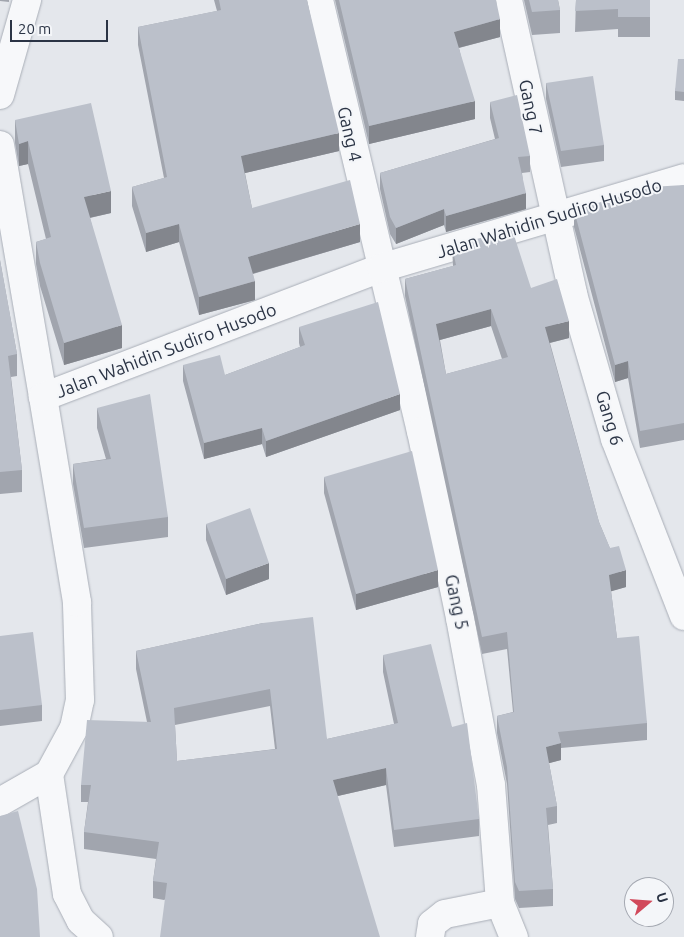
<!DOCTYPE html>
<style>
body{margin:0}
#map{position:relative;width:684px;height:937px;overflow:hidden;background:#e4e7ec;font-family:Ubuntu,sans-serif}
div>[style]{position:absolute}
.roads{filter:drop-shadow(0 0 1px #a9aeb7) drop-shadow(0 0 1px #a9aeb7)}
.minor>*{height:28px;margin:-14px;padding:0 14px;transform-origin:14px;border-radius:14px;background:#f7f8fa}
.wall>*{inset:0;background:#a1a5ae}
.shaded-wall>*{inset:0;background:#83868d}
.building>*{inset:0;background:#bbc0ca}
span{translate:-50% -50%;white-space:nowrap;text-align:center;line-height:1.15;-webkit-text-stroke:4px #f4f6f9;paint-order:stroke}
.street-label{font-size:18px;color:#2b3445}
.north{position:absolute;left:624px;top:877px;width:50px;height:50px;box-sizing:border-box;background:#f4f6f9;border:1px solid #a4a8b1;border-radius:50%;rotate:72deg;font-size:14px;font-weight:700;line-height:20px;text-align:center;color:#2b3445}
.north::after{content:'';display:block;margin:auto;width:18px;height:22px;background:#d1495b;clip-path:polygon(50% 0,100% 100%,50% 72%,0 100%)}
.scale{position:absolute;left:10px;top:20px;width:98px;height:22px;box-sizing:border-box;border:2px solid #2b3445;border-top:0;padding-left:6px;font-size:15px;line-height:18px;white-space:nowrap;color:#2b3445;-webkit-text-stroke:4px #f4f6f9;paint-order:stroke}
</style>
<div id="map">
<div class="roads">
<div class="minor">
<i style="left:319px;top:0;width:443px;rotate:76.7deg"></i>
<i style="left:421px;top:431px;width:191px;rotate:78.2deg"></i>
<i style="left:460px;top:618px;width:170px;rotate:79.5deg"></i>
<i style="left:491px;top:785px;width:118px;rotate:85.6deg"></i>
<i style="left:500px;top:903px;width:37px;rotate:68deg"></i>
<i style="left:508px;top:0;width:301px;rotate:77.5deg"></i>
<i style="left:573px;top:294px;width:151px;rotate:73.8deg"></i>
<i style="left:615px;top:439px;width:190px;rotate:68.7deg"></i>
<i style="left:0;top:95px;width:99px;rotate:-74.1deg"></i>
<i style="left:0;top:145px;width:256px;rotate:80.3deg"></i>
<i style="left:49px;top:774px;width:121px;rotate:81.5deg"></i>
<i style="left:67px;top:894px;width:30px;rotate:63deg"></i>
<i style="left:81px;top:921px;width:24px;rotate:42deg"></i>
<i style="left:0;top:802px;width:56px;rotate:-29.7deg"></i>
<i style="left:49px;top:774px;width:52px;rotate:-61.5deg"></i>
<i style="left:74px;top:728px;width:29px;rotate:-78deg"></i>
<i style="left:80px;top:700px;width:98px;rotate:-91.8deg"></i>
<i style="left:77px;top:602px;width:208px;rotate:-99.4deg"></i>
<i style="left:43px;top:397px;width:362px;rotate:-20.9deg"></i>
<i style="left:381px;top:268px;width:316px;rotate:-16.5deg"></i>
<i style="left:430px;top:937px;width:13px;rotate:-81deg"></i>
<i style="left:432px;top:924px;width:16px;rotate:-38deg"></i>
<i style="left:445px;top:914px;width:56px;rotate:-11.3deg"></i>
</div>
</div>
<div class="wall">
<i style="clip-path:polygon(0 0,9px 0,9px 2px,0 1px)"></i>
<i style="clip-path:polygon(214px 0,307px 0,339px 151px,245px 173px,252px 208px,360px 242px,253px 274px,255px 300px,199px 315px,179px 242px,146px 252px,132px 206px,132px 187px,164px 178px,138px 45px,138px 27px,217px 11px)"></i>
<i style="clip-path:polygon(335px 0,496px 0,500px 37px,459px 48px,475px 119px,369px 144px)"></i>
<i style="clip-path:polygon(524px 0,558px 0,560px 10px,560px 33px,532px 35px)"></i>
<i style="clip-path:polygon(576px 0,650px 0,650px 37px,618px 37px,618px 29px,575px 32px)"></i>
<i style="clip-path:polygon(684px 59px,684px 101px,675px 100px,675px 91px)"></i>
<i style="clip-path:polygon(546px 83px,604px 145px,604px 161px,561px 167px,546px 99px)"></i>
<i style="clip-path:polygon(490px 102px,530px 156px,530px 172px,522px 173px,526px 209px,446px 232px,444px 225px,396px 244px,390px 234px,380px 189px,380px 173px,495px 139px,490px 118px)"></i>
<i style="clip-path:polygon(15px 120px,111px 213px,90px 218px,122px 348px,64px 365px,40px 286px,36px 264px,36px 242px,46px 239px,28px 164px,19px 166px,15px 143px)"></i>
<i style="clip-path:polygon(684px 185px,684px 440px,640px 448px,628px 378px,615px 382px,574px 227px,574px 210px)"></i>
<i style="clip-path:polygon(evenodd,452px 246px,531px 288px,569px 338px,550px 343px,599px 522px,626px 587px,611px 591px,617px 638px,647px 723px,647px 740px,561px 748px,561px 760px,549px 763px,557px 806px,557px 823px,548px 825px,553px 889px,553px 906px,519px 908px,515px 899px,507px 784px,497px 733px,497px 716px,513px 712px,507px 649px,482px 654px,405px 296px,405px 279px,453px 266px,452px 246px,491px 326px,502px 359px,446px 374px,440px 340px,491px 326px)"></i>
<i style="clip-path:polygon(0 260px,17px 354px,17px 376px,11px 377px,22px 470px,22px 492px,0 494px)"></i>
<i style="clip-path:polygon(299px 327px,400px 410px,266px 457px,262px 444px,204px 459px,183px 381px,183px 365px,225px 375px,300px 347px,299px 343px)"></i>
<i style="clip-path:polygon(97px 408px,168px 517px,168px 537px,84px 548px,73px 484px,73px 464px,106px 459px,97px 428px)"></i>
<i style="clip-path:polygon(324px 477px,438px 587px,356px 610px,324px 493px)"></i>
<i style="clip-path:polygon(206px 524px,269px 579px,226px 595px,206px 540px)"></i>
<i style="clip-path:polygon(evenodd,263px 623px,327px 739px,394px 724px,383px 672px,383px 655px,452px 727px,479px 819px,479px 836px,394px 847px,386px 785px,338px 796px,164px 900px,153px 898px,153px 881px,156px 859px,84px 849px,84px 832px,88px 802px,81px 802px,81px 785px,147px 722px,136px 669px,136px 651px,263px 623px,270px 706px,275px 749px,177px 761px,175px 725px,270px 706px)"></i>
<i style="clip-path:polygon(0 636px,42px 705px,42px 721px,0 726px)"></i>
</div>
<div class="shaded-wall">
<i style="clip-path:polygon(500px 19px,500px 37px,454px 49px,454px 32px)"></i>
<i style="clip-path:polygon(475px 101px,475px 119px,369px 144px,369px 126px)"></i>
<i style="clip-path:polygon(339px 133px,339px 151px,241px 174px,241px 156px)"></i>
<i style="clip-path:polygon(28px 141px,28px 164px,19px 166px,19px 144px)"></i>
<i style="clip-path:polygon(111px 191px,111px 213px,84px 219px,84px 197px)"></i>
<i style="clip-path:polygon(526px 193px,526px 209px,446px 232px,446px 216px)"></i>
<i style="clip-path:polygon(444px 209px,444px 225px,396px 244px,396px 228px)"></i>
<i style="clip-path:polygon(179px 224px,179px 242px,146px 252px,146px 233px)"></i>
<i style="clip-path:polygon(360px 224px,360px 242px,248px 275px,248px 257px)"></i>
<i style="clip-path:polygon(255px 281px,255px 300px,199px 315px,199px 297px)"></i>
<i style="clip-path:polygon(491px 309px,491px 326px,436px 341px,436px 324px)"></i>
<i style="clip-path:polygon(569px 321px,569px 338px,545px 344px,545px 327px)"></i>
<i style="clip-path:polygon(122px 325px,122px 348px,64px 365px,64px 343px)"></i>
<i style="clip-path:polygon(628px 361px,628px 378px,615px 382px,615px 365px)"></i>
<i style="clip-path:polygon(400px 394px,400px 410px,266px 457px,266px 441px)"></i>
<i style="clip-path:polygon(262px 428px,262px 444px,204px 459px,204px 443px)"></i>
<i style="clip-path:polygon(269px 563px,269px 579px,226px 595px,226px 579px)"></i>
<i style="clip-path:polygon(438px 570px,438px 587px,356px 610px,356px 594px)"></i>
<i style="clip-path:polygon(626px 570px,626px 587px,609px 592px,609px 575px)"></i>
<i style="clip-path:polygon(561px 743px,561px 760px,546px 764px,546px 747px)"></i>
<i style="clip-path:polygon(386px 768px,386px 785px,333px 797px,333px 780px)"></i>
</div>
<div class="building">
<i style="clip-path:polygon(219px 0,307px 0,339px 133px,241px 156px,252px 208px,350px 180px,360px 224px,248px 257px,255px 281px,199px 297px,179px 224px,146px 233px,132px 187px,167px 177px,138px 27px,221px 10px)"></i>
<i style="clip-path:polygon(339px 0,496px 0,500px 19px,454px 32px,475px 101px,369px 126px)"></i>
<i style="clip-path:polygon(529px 0,558px 0,560px 10px,532px 12px)"></i>
<i style="clip-path:polygon(576px 0,650px 0,650px 17px,618px 17px,618px 9px,575px 11px)"></i>
<i style="clip-path:polygon(678px 59px,684px 59px,684px 92px,675px 91px)"></i>
<i style="clip-path:polygon(593px 76px,604px 145px,561px 151px,546px 83px)"></i>
<i style="clip-path:polygon(517px 95px,530px 156px,518px 157px,526px 193px,446px 216px,444px 209px,396px 228px,390px 217px,380px 173px,499px 138px,490px 102px)"></i>
<i style="clip-path:polygon(91px 103px,111px 191px,84px 197px,122px 325px,64px 343px,40px 263px,36px 242px,51px 237px,28px 141px,19px 144px,15px 120px)"></i>
<i style="clip-path:polygon(684px 185px,684px 423px,640px 431px,628px 361px,615px 365px,574px 210px,652px 187px)"></i>
<i style="clip-path:polygon(evenodd,512px 229px,531px 288px,557px 279px,569px 321px,545px 327px,599px 522px,610px 548px,619px 546px,626px 570px,609px 575px,617px 638px,639px 636px,647px 723px,558px 732px,561px 743px,546px 747px,557px 806px,546px 808px,553px 889px,519px 891px,515px 882px,507px 767px,497px 716px,514px 712px,507px 632px,482px 637px,405px 279px,456px 265px,452px 246px,512px 229px,491px 309px,508px 357px,446px 374px,436px 324px,491px 309px)"></i>
<i style="clip-path:polygon(0 260px,17px 354px,8px 356px,22px 470px,0 472px)"></i>
<i style="clip-path:polygon(378px 302px,400px 394px,266px 441px,262px 428px,204px 443px,183px 365px,220px 355px,225px 375px,305px 345px,299px 327px)"></i>
<i style="clip-path:polygon(150px 394px,168px 517px,84px 528px,73px 464px,111px 459px,97px 408px)"></i>
<i style="clip-path:polygon(412px 451px,438px 570px,356px 594px,324px 477px)"></i>
<i style="clip-path:polygon(250px 508px,269px 563px,226px 579px,206px 524px)"></i>
<i style="clip-path:polygon(evenodd,313px 617px,327px 739px,398px 723px,383px 655px,431px 644px,452px 727px,467px 723px,479px 819px,394px 830px,386px 768px,333px 780px,380px 937px,160px 937px,167px 883px,153px 881px,159px 842px,84px 832px,91px 785px,81px 785px,87px 720px,151px 722px,136px 651px,263px 623px,313px 617px,270px 689px,277px 749px,177px 761px,174px 708px,270px 689px)"></i>
<i style="clip-path:polygon(33px 632px,42px 705px,0 710px,0 636px)"></i>
<i style="clip-path:polygon(18px 811px,37px 889px,40px 937px,0 937px,0 816px)"></i>
</div>
<div class="street-label">
<span style="left:531px;top:107px;rotate:78deg">Gang 7</span>
<span style="left:350px;top:134px;rotate:77deg">Gang 4</span>
<span style="left:549px;top:218px;rotate:-17deg">Jalan Wahidin Sudiro Husodo</span>
<span style="left:166px;top:350px;rotate:-21deg">Jalan Wahidin Sudiro Husodo</span>
<span style="left:610px;top:418px;rotate:73deg">Gang 6</span>
<span style="left:457px;top:602px;rotate:78deg">Gang 5</span>
</div>
<div class="north">U</div>
<div class="scale">20 m</div>
</div>
